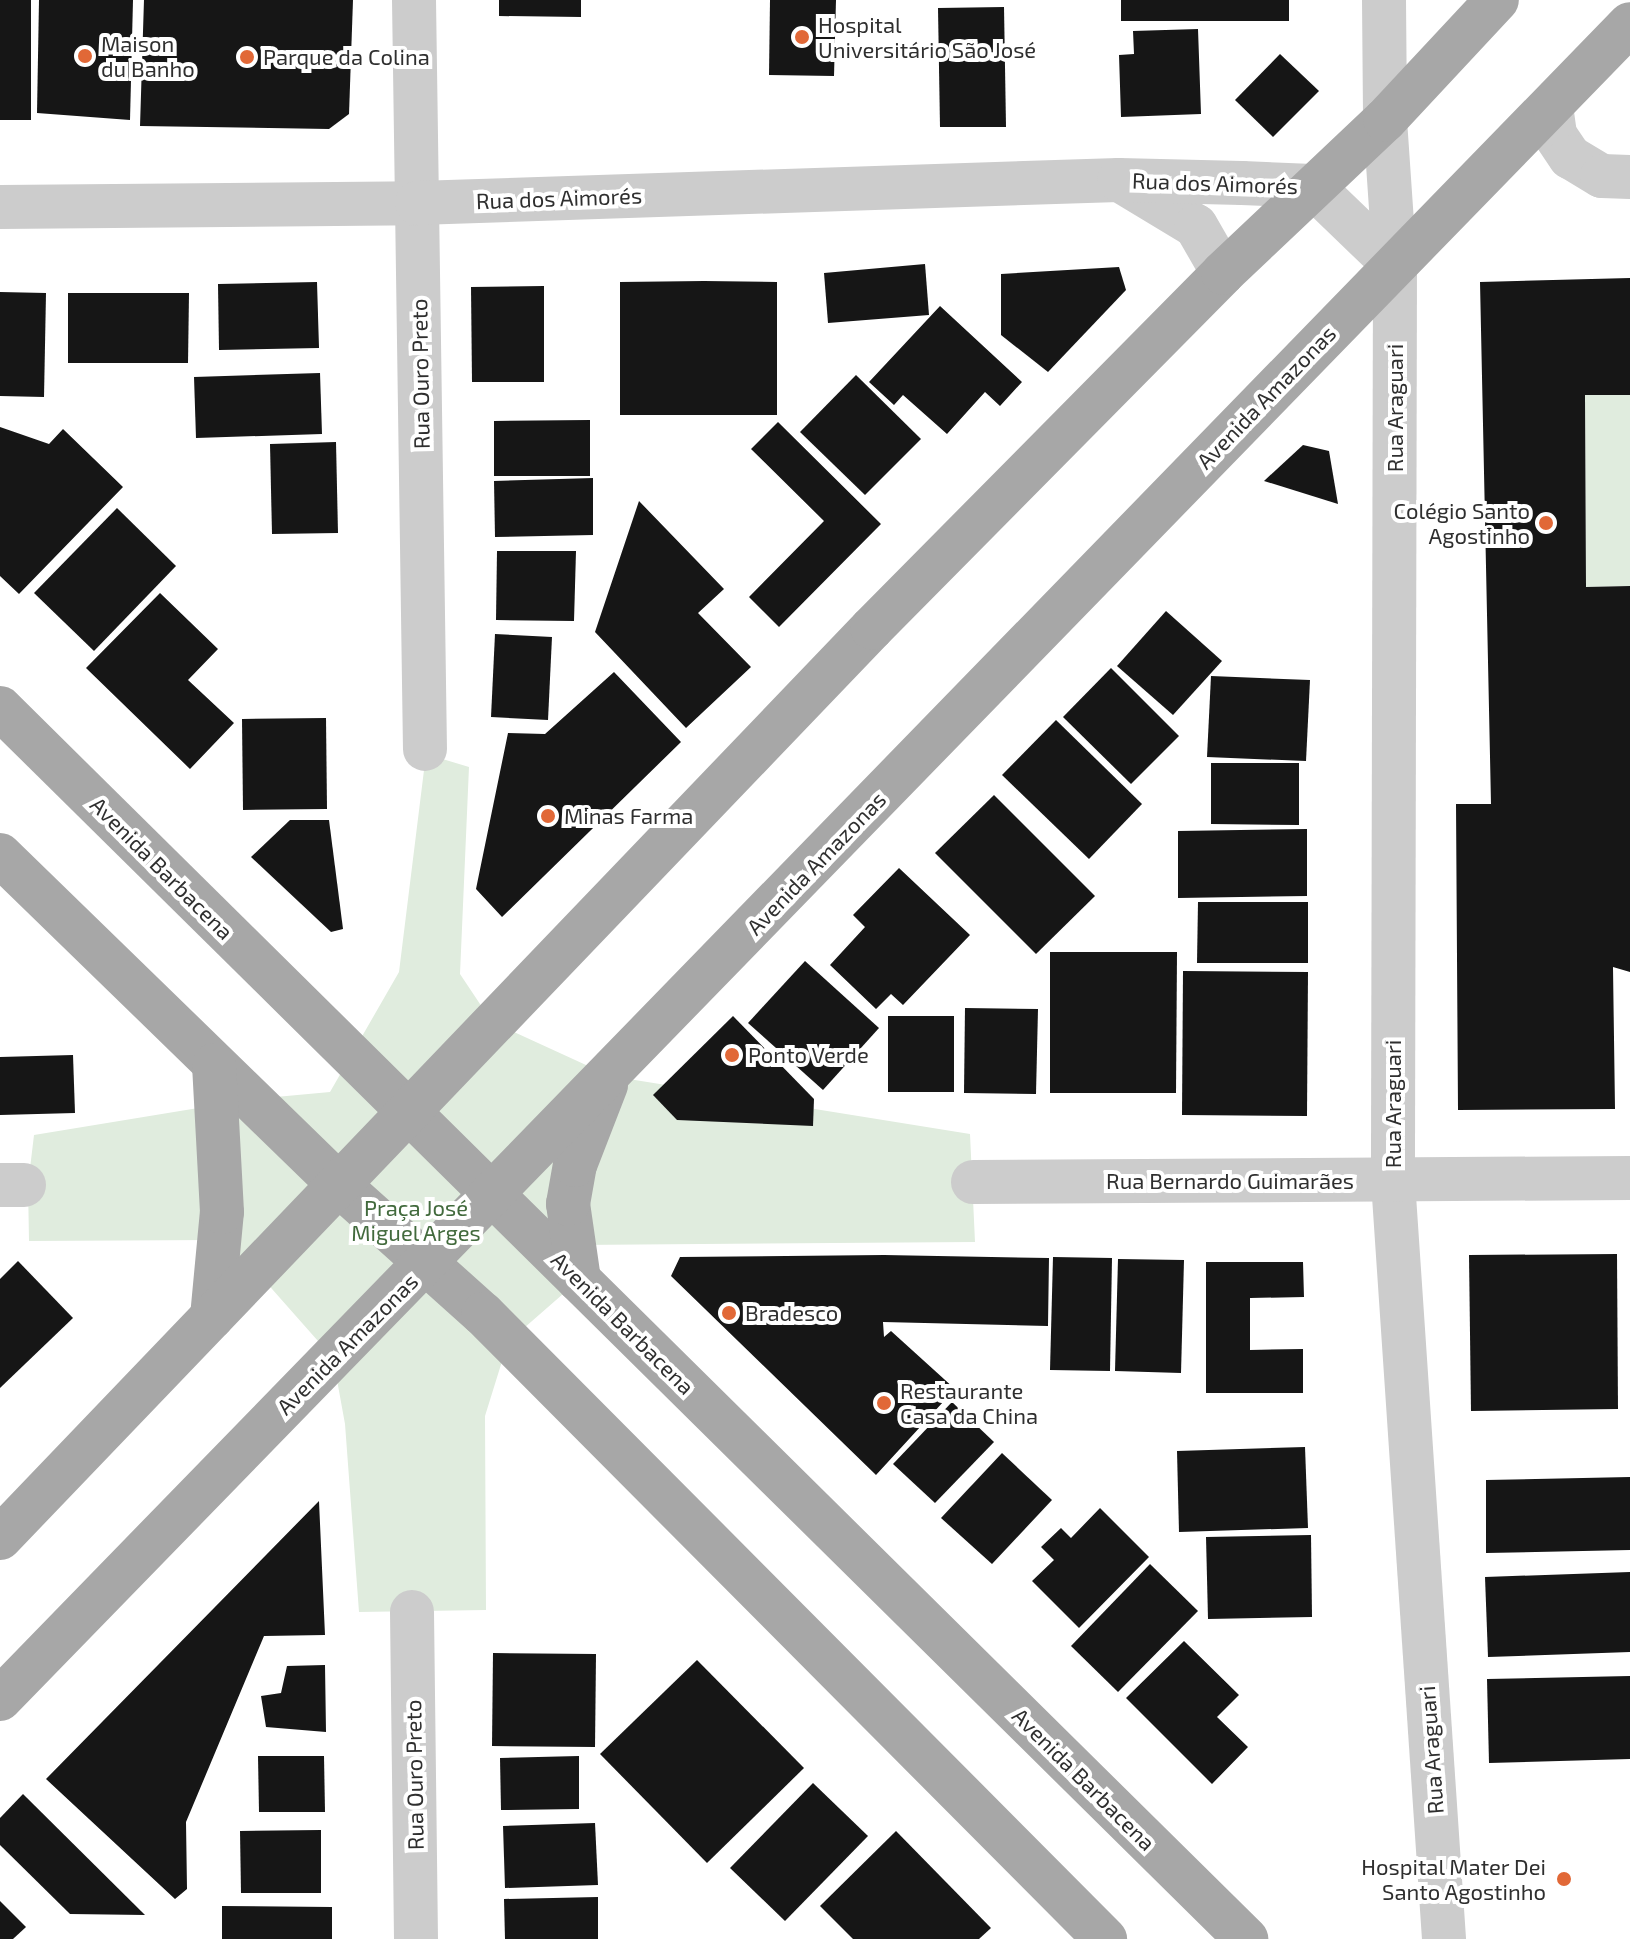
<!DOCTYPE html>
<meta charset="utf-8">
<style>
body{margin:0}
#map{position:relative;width:1630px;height:1939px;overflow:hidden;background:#fff;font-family:"Exo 2",sans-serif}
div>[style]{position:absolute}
.green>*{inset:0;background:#e0ecde}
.building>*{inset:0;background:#161616}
.minor>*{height:44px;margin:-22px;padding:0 22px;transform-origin:22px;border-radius:22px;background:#ccc}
.major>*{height:44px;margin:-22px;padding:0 22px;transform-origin:22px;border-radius:22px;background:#a7a7a7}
.dots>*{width:22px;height:22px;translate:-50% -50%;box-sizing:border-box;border:4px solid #fff;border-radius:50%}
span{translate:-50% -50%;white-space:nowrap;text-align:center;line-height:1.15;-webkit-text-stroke:8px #fff;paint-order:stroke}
.poi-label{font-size:22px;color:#2f2f2f}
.left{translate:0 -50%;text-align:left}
.right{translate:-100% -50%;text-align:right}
.street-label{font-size:22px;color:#2f2f2f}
.park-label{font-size:22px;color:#426a3d}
</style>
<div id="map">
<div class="green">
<i style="clip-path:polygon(1585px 395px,1630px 395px,1630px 586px,1586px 587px)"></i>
<i style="clip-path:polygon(426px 754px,469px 767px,460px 974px,492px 1022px,610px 1076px,970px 1134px,975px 1242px,577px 1245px,579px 1280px,508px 1342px,485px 1416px,486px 1610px,359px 1612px,345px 1424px,333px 1358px,257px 1272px,214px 1240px,29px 1241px,28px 1185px,34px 1135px,253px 1099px,330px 1092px,399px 972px)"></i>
</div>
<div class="building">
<i style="clip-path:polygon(0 0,31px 0,31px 120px,0 120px)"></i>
<i style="clip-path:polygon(39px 0,133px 0,130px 120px,37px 113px)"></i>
<i style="clip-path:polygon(144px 0,353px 0,349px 114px,329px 129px,140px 126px)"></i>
<i style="clip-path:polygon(499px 0,581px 0,581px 17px,499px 16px)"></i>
<i style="clip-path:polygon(770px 0,836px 0,834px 76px,769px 75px)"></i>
<i style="clip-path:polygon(1121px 0,1289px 0,1289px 21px,1121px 21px)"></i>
<i style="clip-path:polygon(1004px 7px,1006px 127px,940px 127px,938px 8px)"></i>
<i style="clip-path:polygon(1198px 29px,1201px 114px,1121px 117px,1119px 55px,1134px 54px,1133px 31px)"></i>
<i style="clip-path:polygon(1280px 54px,1319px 91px,1273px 137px,1235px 100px)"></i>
<i style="clip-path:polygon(925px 264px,929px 315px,828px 323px,824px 273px)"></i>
<i style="clip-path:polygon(1119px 267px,1126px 290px,1048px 372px,1001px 335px,1001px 274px)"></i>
<i style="clip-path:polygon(1630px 278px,1630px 395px,1585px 395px,1586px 587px,1630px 586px,1630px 972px,1613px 967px,1615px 1109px,1458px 1110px,1456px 804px,1491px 804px,1480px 282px)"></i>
<i style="clip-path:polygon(704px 281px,777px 282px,777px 415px,620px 415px,620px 282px)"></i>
<i style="clip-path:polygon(317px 282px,319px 348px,219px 350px,218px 284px)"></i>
<i style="clip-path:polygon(544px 286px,544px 382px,472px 382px,471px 287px)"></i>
<i style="clip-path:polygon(0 292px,46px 293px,44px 397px,0 396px)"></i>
<i style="clip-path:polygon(68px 293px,189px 293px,188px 363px,68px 363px)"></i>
<i style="clip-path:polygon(940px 306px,1022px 382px,1000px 406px,985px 392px,947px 434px,903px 395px,894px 405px,869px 382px)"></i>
<i style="clip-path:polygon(320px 373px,322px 434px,196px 438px,194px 377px)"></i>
<i style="clip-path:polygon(856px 375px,921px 439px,865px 495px,800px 432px)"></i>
<i style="clip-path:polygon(590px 420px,590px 476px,494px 476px,494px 421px)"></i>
<i style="clip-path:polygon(778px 422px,881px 524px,779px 627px,749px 597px,824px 521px,751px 449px)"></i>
<i style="clip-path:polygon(0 427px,49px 444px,63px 429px,123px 487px,19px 594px,0 576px)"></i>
<i style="clip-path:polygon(336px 442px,338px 533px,272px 534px,270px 444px)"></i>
<i style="clip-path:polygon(1303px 445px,1329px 451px,1338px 504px,1264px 481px)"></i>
<i style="clip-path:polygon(593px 478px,593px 535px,495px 537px,494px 481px)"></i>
<i style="clip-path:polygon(639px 501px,724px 589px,698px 613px,751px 667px,686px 728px,595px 632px)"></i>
<i style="clip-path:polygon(117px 508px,176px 566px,94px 651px,34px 593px)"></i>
<i style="clip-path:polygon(497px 551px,576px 551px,574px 621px,496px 620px)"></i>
<i style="clip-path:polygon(160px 593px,218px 649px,188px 680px,234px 723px,190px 769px,86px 668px)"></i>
<i style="clip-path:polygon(1166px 611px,1222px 661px,1173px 715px,1117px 666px)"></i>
<i style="clip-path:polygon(495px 634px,552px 637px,548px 720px,491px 717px)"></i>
<i style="clip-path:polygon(1111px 668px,1179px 736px,1131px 784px,1063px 717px)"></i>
<i style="clip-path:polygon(614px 672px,681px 742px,502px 917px,476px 889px,508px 733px,545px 734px)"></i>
<i style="clip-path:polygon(1211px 676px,1310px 680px,1306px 761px,1207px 757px)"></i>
<i style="clip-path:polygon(326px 718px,327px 809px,243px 810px,242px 719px)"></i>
<i style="clip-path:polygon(1056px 720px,1142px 804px,1089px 859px,1002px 775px)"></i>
<i style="clip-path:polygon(1211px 763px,1299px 763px,1299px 825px,1211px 824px)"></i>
<i style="clip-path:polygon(994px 795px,1095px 896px,1036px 954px,935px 853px)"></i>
<i style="clip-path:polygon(290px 820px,329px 820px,343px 929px,331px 932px,251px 857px)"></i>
<i style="clip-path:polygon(1307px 829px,1307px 896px,1178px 898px,1178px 831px)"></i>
<i style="clip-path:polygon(899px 868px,970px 935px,903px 1005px,891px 994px,876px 1009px,830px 965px,865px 927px,853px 915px)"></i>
<i style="clip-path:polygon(1198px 902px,1308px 902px,1308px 963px,1197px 963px)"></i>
<i style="clip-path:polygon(1050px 952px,1177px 952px,1176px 1093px,1050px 1093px)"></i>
<i style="clip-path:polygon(805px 961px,879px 1028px,823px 1090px,748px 1023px)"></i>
<i style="clip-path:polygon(1183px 971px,1308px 972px,1307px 1116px,1182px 1115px)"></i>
<i style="clip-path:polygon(965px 1008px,1038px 1009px,1036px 1094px,964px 1093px)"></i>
<i style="clip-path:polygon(733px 1016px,814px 1099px,813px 1126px,677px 1120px,653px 1095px)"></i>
<i style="clip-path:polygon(888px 1016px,954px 1016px,954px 1092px,888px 1092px)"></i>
<i style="clip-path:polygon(73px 1055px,75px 1113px,0 1115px,0 1057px)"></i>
<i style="clip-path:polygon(1617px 1254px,1618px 1409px,1471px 1411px,1469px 1255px)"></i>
<i style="clip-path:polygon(884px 1255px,1049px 1258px,1048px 1326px,883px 1322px,884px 1337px,891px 1331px,955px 1389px,876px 1475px,671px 1276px,680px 1257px)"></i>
<i style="clip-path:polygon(1053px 1257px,1112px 1258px,1110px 1371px,1050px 1370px)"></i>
<i style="clip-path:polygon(1118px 1259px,1184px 1260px,1181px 1373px,1115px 1371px)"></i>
<i style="clip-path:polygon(18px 1261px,73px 1318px,0 1388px,0 1279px)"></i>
<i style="clip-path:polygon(1206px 1262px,1303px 1262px,1304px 1297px,1250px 1298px,1250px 1350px,1303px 1349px,1303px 1393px,1206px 1393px)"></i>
<i style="clip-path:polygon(952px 1402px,994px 1442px,935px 1503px,893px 1464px)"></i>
<i style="clip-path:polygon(1305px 1447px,1308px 1528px,1179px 1532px,1177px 1451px)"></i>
<i style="clip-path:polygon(1002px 1453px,1052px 1500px,992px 1564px,941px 1518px)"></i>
<i style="clip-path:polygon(1630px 1477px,1630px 1550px,1486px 1553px,1486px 1480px)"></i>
<i style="clip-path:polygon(319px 1501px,325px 1635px,264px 1636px,186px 1822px,187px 1889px,175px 1899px,46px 1779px)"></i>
<i style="clip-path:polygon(1100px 1508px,1149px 1557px,1079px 1628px,1032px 1581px,1054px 1560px,1041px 1547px,1061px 1528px,1071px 1538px)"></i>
<i style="clip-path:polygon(1311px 1535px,1312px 1617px,1208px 1619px,1206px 1537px)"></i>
<i style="clip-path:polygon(1150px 1564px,1198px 1611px,1118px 1692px,1071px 1646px)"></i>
<i style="clip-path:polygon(1630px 1572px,1630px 1652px,1488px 1657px,1485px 1577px)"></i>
<i style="clip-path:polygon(1184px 1641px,1239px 1695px,1217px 1717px,1248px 1747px,1212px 1784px,1126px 1698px)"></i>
<i style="clip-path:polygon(493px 1653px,596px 1654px,595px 1747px,492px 1746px)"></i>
<i style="clip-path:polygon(697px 1660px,804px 1768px,707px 1863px,600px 1754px)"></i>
<i style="clip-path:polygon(325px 1665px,326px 1732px,266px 1727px,261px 1696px,281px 1693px,287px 1666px)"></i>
<i style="clip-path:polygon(1630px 1676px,1630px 1759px,1489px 1763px,1487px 1679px)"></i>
<i style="clip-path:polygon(258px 1756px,324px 1756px,325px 1812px,259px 1812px)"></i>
<i style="clip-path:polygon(579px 1756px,579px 1809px,501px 1810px,500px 1758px)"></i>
<i style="clip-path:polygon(813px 1783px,868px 1836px,785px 1921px,730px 1868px)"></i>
<i style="clip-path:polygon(23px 1794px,145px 1915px,70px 1914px,0 1845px,0 1818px)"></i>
<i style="clip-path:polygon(595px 1823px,598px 1885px,505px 1888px,503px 1826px)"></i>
<i style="clip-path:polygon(321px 1830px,321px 1893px,241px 1893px,240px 1831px)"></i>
<i style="clip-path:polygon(896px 1831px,991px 1928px,979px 1939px,853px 1939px,820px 1906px)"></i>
<i style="clip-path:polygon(598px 1897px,598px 1939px,505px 1939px,504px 1899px)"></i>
<i style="clip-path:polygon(0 1901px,26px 1927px,13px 1939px,0 1939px)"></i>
<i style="clip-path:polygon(222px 1906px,332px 1907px,332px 1939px,222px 1939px)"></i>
</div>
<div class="minor">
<i style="left:414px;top:0;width:749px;rotate:89.16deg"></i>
<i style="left:1384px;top:0;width:120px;rotate:89.5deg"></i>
<i style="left:1385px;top:120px;width:146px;rotate:86.1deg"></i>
<i style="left:1395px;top:266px;width:915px;rotate:90.13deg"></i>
<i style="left:1393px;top:1181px;width:760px;rotate:86.15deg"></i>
<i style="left:1551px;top:106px;width:29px;rotate:82deg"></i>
<i style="left:1555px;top:135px;width:27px;rotate:56deg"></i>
<i style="left:1570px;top:157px;width:37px;rotate:31deg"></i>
<i style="left:1602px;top:176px;width:28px;rotate:2deg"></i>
<i style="left:1121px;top:181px;width:87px;rotate:31deg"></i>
<i style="left:1196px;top:226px;width:54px;rotate:60.1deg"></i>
<i style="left:0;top:207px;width:417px;rotate:-0.5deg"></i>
<i style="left:417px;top:203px;width:702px;rotate:-1.88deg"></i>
<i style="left:1119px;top:180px;width:123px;rotate:1.4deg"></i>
<i style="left:1242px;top:183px;width:70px;rotate:2.5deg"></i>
<i style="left:1312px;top:186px;width:115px;rotate:43.9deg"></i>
<i style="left:973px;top:1182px;width:657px;rotate:-0.35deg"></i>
<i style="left:0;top:1185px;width:24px"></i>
<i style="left:412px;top:1612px;width:327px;rotate:89.3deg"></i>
</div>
<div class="major">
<i style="left:0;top:708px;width:1752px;rotate:44.65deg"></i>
<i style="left:0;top:855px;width:473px;rotate:44.2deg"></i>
<i style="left:339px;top:1185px;width:193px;rotate:41.9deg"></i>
<i style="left:483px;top:1314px;width:882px;rotate:45.14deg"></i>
<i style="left:579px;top:1280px;width:77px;rotate:-98.2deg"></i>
<i style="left:568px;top:1204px;width:40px;rotate:-80deg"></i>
<i style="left:575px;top:1165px;width:86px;rotate:-68.8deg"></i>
<i style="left:212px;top:1317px;width:105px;rotate:-84.6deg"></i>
<i style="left:222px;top:1212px;width:147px;rotate:-93.1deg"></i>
<i style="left:0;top:1538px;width:1260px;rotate:-46.22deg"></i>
<i style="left:872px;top:628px;width:499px;rotate:-45.3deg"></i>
<i style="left:1223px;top:273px;width:223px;rotate:-43.4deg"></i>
<i style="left:1385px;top:120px;width:164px;rotate:-47deg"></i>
<i style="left:0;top:1699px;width:2337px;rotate:-45.78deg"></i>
</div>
<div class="dots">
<i style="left:802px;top:37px;background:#e16837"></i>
<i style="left:85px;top:56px;background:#e16837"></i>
<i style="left:247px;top:57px;background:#e16837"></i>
<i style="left:1546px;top:523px;background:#e16837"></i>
<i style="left:548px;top:816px;background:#e16837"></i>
<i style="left:732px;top:1055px;background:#e16837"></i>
<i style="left:729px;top:1313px;background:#e16837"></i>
<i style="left:884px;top:1403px;background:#e16837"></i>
<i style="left:1564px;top:1879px;background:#e16837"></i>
</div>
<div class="poi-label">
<span class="left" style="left:818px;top:37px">Hospital<br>Universitário São José</span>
<span class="left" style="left:101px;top:56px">Maison<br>du Banho</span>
<span class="left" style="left:263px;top:57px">Parque da Colina</span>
<span class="right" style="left:1530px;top:523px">Colégio Santo<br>Agostinho</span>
<span class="left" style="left:564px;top:816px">Minas Farma</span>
<span class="left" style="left:748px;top:1055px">Ponto Verde</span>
<span class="left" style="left:745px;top:1313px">Bradesco</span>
<span class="left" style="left:900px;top:1403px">Restaurante<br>Casa da China</span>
<span class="right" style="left:1546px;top:1879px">Hospital Mater Dei<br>Santo Agostinho</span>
</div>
<div class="street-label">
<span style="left:1215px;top:183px;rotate:2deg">Rua dos Aimorés</span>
<span style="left:559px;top:198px;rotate:-2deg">Rua dos Aimorés</span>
<span style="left:420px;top:374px;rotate:-91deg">Rua Ouro Preto</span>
<span style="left:1266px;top:397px;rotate:-46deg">Avenida Amazonas</span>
<span style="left:1395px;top:408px;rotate:-90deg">Rua Araguari</span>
<span style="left:816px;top:863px;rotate:-46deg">Avenida Amazonas</span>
<span style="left:162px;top:868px;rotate:45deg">Avenida Barbacena</span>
<span style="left:1393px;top:1104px;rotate:-90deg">Rua Araguari</span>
<span style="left:1230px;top:1181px">Rua Bernardo Guimarães</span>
<span style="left:623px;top:1323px;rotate:45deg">Avenida Barbacena</span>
<span style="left:347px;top:1344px;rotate:-45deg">Avenida Amazonas</span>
<span style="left:1431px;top:1750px;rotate:-94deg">Rua Araguari</span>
<span style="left:414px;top:1775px;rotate:-91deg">Rua Ouro Preto</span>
<span style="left:1084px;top:1779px;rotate:45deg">Avenida Barbacena</span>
</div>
<div class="park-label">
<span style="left:416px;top:1220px">Praça José<br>Miguel Arges</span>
</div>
</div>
